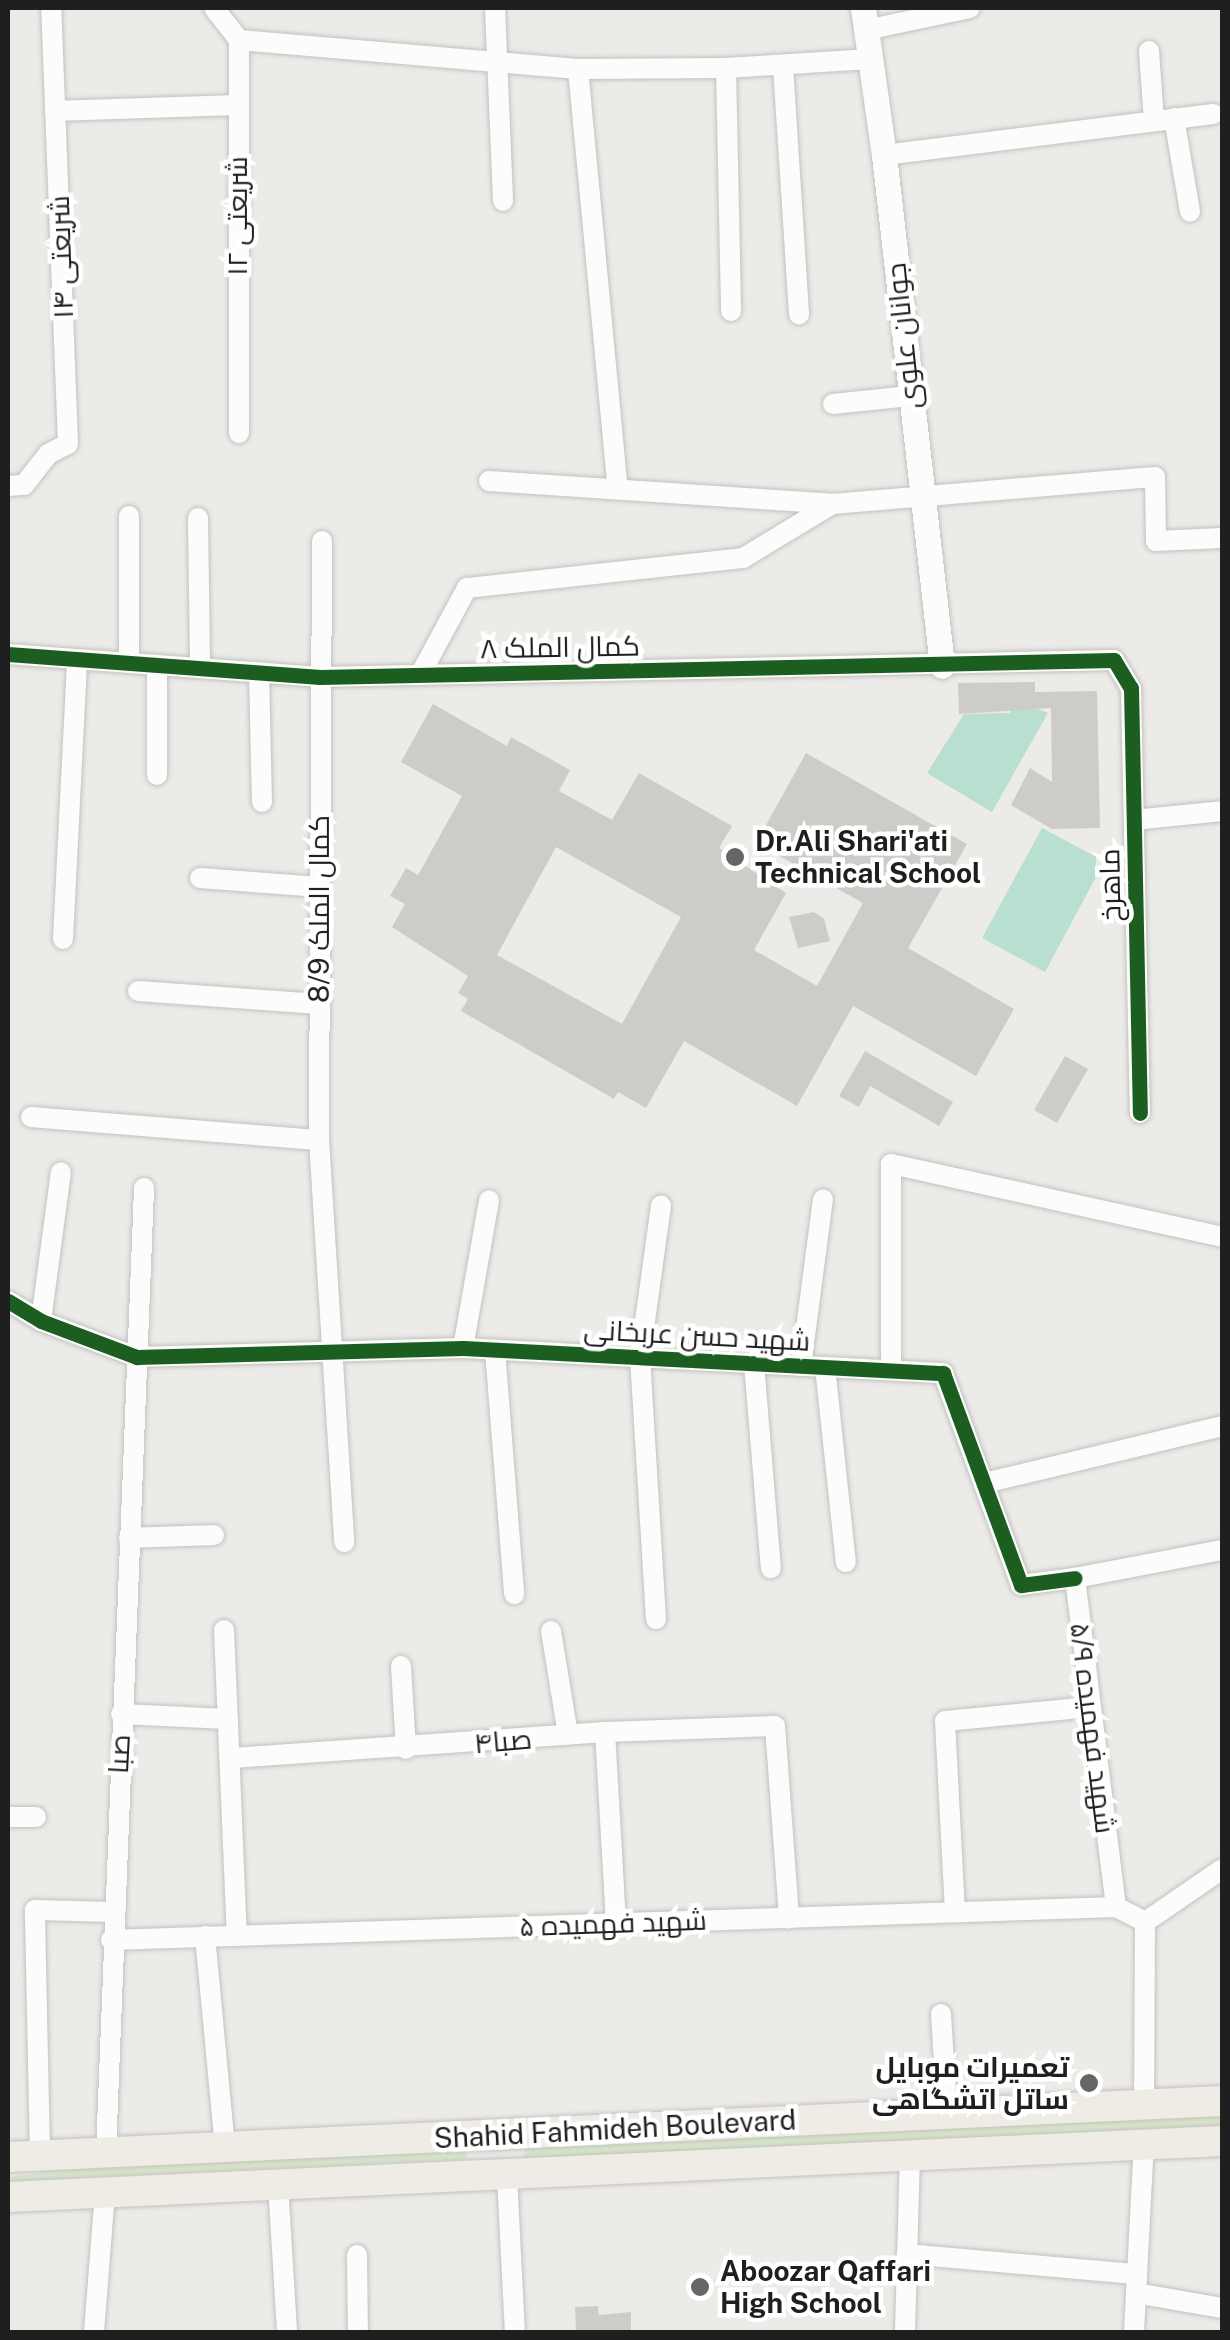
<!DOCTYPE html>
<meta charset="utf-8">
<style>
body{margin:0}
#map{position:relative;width:1230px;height:2340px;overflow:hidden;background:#ecebe8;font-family:"Public Sans",Cairo,sans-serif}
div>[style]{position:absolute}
.grass>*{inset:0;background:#d8e7ca}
.pitch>*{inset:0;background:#b8dfd0}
.building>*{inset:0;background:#cdccc9}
.roads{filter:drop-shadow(0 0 2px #c2c2c0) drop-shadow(0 0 2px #c2c2c0)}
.minor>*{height:20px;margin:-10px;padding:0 10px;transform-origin:10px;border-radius:10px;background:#fcfcfc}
.tertiary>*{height:25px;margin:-12.5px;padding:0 12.5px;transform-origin:12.5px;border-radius:12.5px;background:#fcfcfc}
.primary>*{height:30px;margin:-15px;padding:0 15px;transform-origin:15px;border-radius:15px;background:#efece6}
.cycleway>*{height:15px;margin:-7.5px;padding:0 7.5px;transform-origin:7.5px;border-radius:7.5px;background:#1b5e20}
.dots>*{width:28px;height:28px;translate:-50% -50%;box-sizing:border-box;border:5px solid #fff;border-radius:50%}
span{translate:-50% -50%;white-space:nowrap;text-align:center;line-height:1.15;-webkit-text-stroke:9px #fff;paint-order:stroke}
.street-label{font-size:28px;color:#1f1f1f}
.poi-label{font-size:28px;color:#1f1f1f;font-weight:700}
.left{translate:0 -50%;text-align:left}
.right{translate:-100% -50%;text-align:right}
.frame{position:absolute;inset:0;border:10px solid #1f1f1f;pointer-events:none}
</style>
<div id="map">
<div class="grass">
<i style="clip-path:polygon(1222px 2116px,1222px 2125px,525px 2160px,524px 2145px)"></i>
<i style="clip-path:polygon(467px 2148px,467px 2159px,8px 2181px,8px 2177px,51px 2171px)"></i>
</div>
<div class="pitch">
<i style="clip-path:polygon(1010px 708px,1035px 708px,1048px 713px,992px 812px,927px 773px,964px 714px,1010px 713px)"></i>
<i style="clip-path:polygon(1042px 828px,1096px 857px,1096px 877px,1045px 972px,982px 938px)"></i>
</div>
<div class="building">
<i style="clip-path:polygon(1035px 682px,1035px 692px,1097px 691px,1100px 828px,1052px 829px,1011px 805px,1030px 768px,1052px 782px,1051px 708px,959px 714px,958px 683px)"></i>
<i style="clip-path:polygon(evenodd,433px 704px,507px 746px,511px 737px,570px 770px,559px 791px,612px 820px,639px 773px,732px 826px,719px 848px,786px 893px,754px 950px,817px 986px,863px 903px,756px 843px,806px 753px,967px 844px,908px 948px,1014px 1009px,976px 1076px,853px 1006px,797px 1106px,684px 1041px,646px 1108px,618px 1092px,614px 1099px,461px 1011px,468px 999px,458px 993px,468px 976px,392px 927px,405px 904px,390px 896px,406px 868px,418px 875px,462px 796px,401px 762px,433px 704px,556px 847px,681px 917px,622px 1024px,497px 955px,556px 847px)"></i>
<i style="clip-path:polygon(814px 912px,824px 919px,830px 941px,798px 948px,789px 917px)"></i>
<i style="clip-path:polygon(865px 1051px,953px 1102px,939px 1126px,870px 1086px,859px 1107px,839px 1096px)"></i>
<i style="clip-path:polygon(1065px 1056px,1088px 1069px,1057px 1123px,1034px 1110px)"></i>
<i style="clip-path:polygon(598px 2306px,599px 2315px,631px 2312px,631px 2332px,576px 2332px,575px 2307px)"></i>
</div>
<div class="roads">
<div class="minor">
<i style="left:214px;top:8px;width:41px;rotate:52deg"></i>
<i style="left:239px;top:40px;width:393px;rotate:90deg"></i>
<i style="left:495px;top:8px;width:193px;rotate:87.6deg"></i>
<i style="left:866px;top:30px;width:106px;rotate:-11.9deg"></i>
<i style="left:239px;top:40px;width:340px;rotate:4.9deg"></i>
<i style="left:578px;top:69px;width:148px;rotate:-0.4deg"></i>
<i style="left:726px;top:68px;width:144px;rotate:-3.6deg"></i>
<i style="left:1149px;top:51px;width:69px;rotate:85.9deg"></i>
<i style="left:783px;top:66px;width:249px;rotate:86.3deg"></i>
<i style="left:726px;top:68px;width:243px;rotate:88.8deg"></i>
<i style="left:578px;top:69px;width:422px;rotate:84.6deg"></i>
<i style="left:55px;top:111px;width:181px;rotate:-1.9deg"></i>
<i style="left:1174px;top:118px;width:95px;rotate:80.3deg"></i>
<i style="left:884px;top:155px;width:332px;rotate:-7.1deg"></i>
<i style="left:833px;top:404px;width:77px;rotate:-5.9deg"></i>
<i style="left:489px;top:481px;width:344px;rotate:3.8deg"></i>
<i style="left:832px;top:504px;width:324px;rotate:-4.8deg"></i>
<i style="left:1155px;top:477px;width:64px;rotate:89.1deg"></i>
<i style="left:1156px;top:541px;width:66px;rotate:-2.6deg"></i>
<i style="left:8px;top:486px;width:16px;rotate:-4deg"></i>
<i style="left:24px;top:485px;width:39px;rotate:-52deg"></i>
<i style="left:48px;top:454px;width:22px;rotate:-27deg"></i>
<i style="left:68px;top:444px;width:436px;rotate:-92.2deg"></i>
<i style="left:198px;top:518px;width:150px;rotate:89.2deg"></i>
<i style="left:322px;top:541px;width:599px;rotate:90.29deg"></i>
<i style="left:319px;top:1140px;width:403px;rotate:86.4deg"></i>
<i style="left:8px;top:654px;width:313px;rotate:4.2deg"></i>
<i style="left:320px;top:677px;width:794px;rotate:-1.23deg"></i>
<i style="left:1114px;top:660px;width:33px;rotate:59deg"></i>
<i style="left:1131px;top:688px;width:425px;rotate:88.8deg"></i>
<i style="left:129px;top:663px;width:147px;rotate:-90deg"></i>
<i style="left:259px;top:672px;width:130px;rotate:88.7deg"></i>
<i style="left:420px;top:675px;width:99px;rotate:-61.6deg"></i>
<i style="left:467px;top:588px;width:278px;rotate:-6.2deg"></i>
<i style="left:743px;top:558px;width:104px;rotate:-31.2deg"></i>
<i style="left:157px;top:775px;width:110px;rotate:-90deg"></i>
<i style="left:1134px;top:820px;width:88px;rotate:-5.8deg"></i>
<i style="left:200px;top:878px;width:119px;rotate:4.3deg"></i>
<i style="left:63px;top:939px;width:280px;rotate:-87.1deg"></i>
<i style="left:138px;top:991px;width:181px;rotate:4.1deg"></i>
<i style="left:31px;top:1117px;width:289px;rotate:4.6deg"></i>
<i style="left:8px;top:1301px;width:39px;rotate:31deg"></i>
<i style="left:41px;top:1321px;width:103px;rotate:20.6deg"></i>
<i style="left:137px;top:1357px;width:326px;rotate:-1.6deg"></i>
<i style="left:463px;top:1348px;width:481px;rotate:3deg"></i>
<i style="left:943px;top:1373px;width:226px;rotate:69.8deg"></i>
<i style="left:1021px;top:1585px;width:54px;rotate:-7.4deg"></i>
<i style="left:41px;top:1321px;width:150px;rotate:-82.4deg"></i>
<i style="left:463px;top:1348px;width:150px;rotate:-80deg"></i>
<i style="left:495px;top:1350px;width:245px;rotate:85.5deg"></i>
<i style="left:754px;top:1363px;width:206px;rotate:85.3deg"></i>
<i style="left:801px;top:1366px;width:168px;rotate:-82.5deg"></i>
<i style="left:825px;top:1367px;width:196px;rotate:83.9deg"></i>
<i style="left:891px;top:1370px;width:206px;rotate:-90deg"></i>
<i style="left:891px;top:1164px;width:339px;rotate:12.4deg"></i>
<i style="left:985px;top:1483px;width:244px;rotate:-13.5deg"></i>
<i style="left:129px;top:1538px;width:85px;rotate:-2deg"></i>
<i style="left:656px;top:1619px;width:262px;rotate:-93.5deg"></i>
<i style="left:640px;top:1357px;width:153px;rotate:-82.1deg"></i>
<i style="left:224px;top:1630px;width:306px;rotate:87.6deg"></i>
<i style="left:551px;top:1631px;width:105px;rotate:80.7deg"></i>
<i style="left:401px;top:1666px;width:83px;rotate:86.6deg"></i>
<i style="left:121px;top:1714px;width:107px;rotate:2.7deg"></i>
<i style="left:605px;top:1732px;width:191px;rotate:86.7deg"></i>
<i style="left:232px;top:1758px;width:374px;rotate:-4deg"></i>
<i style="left:605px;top:1732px;width:170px;rotate:-2deg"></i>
<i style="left:775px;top:1726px;width:193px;rotate:85.8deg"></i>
<i style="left:8px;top:1817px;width:28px"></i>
<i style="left:1116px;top:1907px;width:332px;rotate:-97.1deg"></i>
<i style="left:1075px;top:1578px;width:150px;rotate:-10.8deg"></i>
<i style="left:955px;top:1912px;width:191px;rotate:-93deg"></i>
<i style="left:945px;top:1721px;width:146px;rotate:-5.5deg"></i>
<i style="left:1145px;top:1922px;width:93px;rotate:-34.5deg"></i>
<i style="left:205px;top:1936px;width:211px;rotate:84.6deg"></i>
<i style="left:111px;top:1940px;width:1006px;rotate:-1.88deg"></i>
<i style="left:1116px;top:1907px;width:33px;rotate:27deg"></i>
<i style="left:1145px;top:1922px;width:182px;rotate:90.3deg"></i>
<i style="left:941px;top:2014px;width:99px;rotate:86.5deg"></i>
<i style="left:106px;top:2152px;width:965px;rotate:-87.74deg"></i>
<i style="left:40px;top:2155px;width:245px;rotate:-91.2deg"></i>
<i style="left:35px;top:1910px;width:77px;rotate:1.5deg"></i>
<i style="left:507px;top:2176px;width:156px;rotate:87.1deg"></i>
<i style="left:278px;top:2184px;width:148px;rotate:86.5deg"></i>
<i style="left:907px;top:2254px;width:230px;rotate:5deg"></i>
<i style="left:357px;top:2255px;width:77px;rotate:89.3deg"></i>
<i style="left:1136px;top:2293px;width:87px;rotate:9.9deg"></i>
<i style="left:94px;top:2332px;width:140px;rotate:-85.5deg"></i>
<i style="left:905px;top:2332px;width:176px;rotate:-88.4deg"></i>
<i style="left:1134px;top:2332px;width:188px;rotate:-87deg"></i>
</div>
<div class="tertiary">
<i style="left:863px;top:8px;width:148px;rotate:81.9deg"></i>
<i style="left:884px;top:155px;width:514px;rotate:83.52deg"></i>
</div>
<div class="primary">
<i style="left:8px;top:2157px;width:1215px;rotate:-2.64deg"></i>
<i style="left:8px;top:2197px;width:1215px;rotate:-2.64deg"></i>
</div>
</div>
<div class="cycleway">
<i style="left:8px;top:654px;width:313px;rotate:4.2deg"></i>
<i style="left:320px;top:677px;width:794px;rotate:-1.23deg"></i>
<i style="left:1114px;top:660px;width:33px;rotate:59deg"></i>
<i style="left:1131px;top:688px;width:425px;rotate:88.8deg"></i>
<i style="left:8px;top:1301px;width:39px;rotate:31deg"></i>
<i style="left:41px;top:1321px;width:103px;rotate:20.6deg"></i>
<i style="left:137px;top:1357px;width:326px;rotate:-1.6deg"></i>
<i style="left:463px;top:1348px;width:481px;rotate:3deg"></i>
<i style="left:943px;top:1373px;width:226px;rotate:69.8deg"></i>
<i style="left:1021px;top:1585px;width:54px;rotate:-7.4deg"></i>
</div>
<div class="dots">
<i style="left:735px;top:857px;background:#676665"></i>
<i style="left:1089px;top:2083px;background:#676665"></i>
<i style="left:700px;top:2287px;background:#676665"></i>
</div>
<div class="street-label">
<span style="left:237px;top:216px;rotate:-90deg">شریعتی ۱۲</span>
<span style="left:61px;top:257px;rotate:-92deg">شریعتی ۱۴</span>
<span style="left:903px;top:336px;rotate:-96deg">جوانان علوی</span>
<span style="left:560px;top:647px;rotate:-1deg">کمال الملک ۸</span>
<span style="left:1110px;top:885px;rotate:-91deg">ماهرخ</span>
<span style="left:319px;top:909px;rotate:-90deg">کمال الملک 8/9</span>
<span style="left:697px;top:1335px;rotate:3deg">شهید حسن عربخانی</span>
<span style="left:1093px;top:1728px;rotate:83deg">شهید فهمیده ۵/۹</span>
<span style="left:503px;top:1741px;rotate:-5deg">صبا۴</span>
<span style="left:119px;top:1754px;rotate:-87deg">صبا</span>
<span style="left:613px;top:1923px;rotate:-2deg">شهید فهمیده ۵</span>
<span style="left:615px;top:2129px;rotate:-3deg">Shahid Fahmideh Boulevard</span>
</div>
<div class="poi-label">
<span class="left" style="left:755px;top:857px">Dr.Ali Shari'ati<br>Technical School</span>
<span class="right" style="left:1069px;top:2083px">تعمیرات موبایل<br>ساتل اتشگاهی</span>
<span class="left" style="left:720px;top:2287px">Aboozar Qaffari<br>High School</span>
</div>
<div class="frame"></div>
</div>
